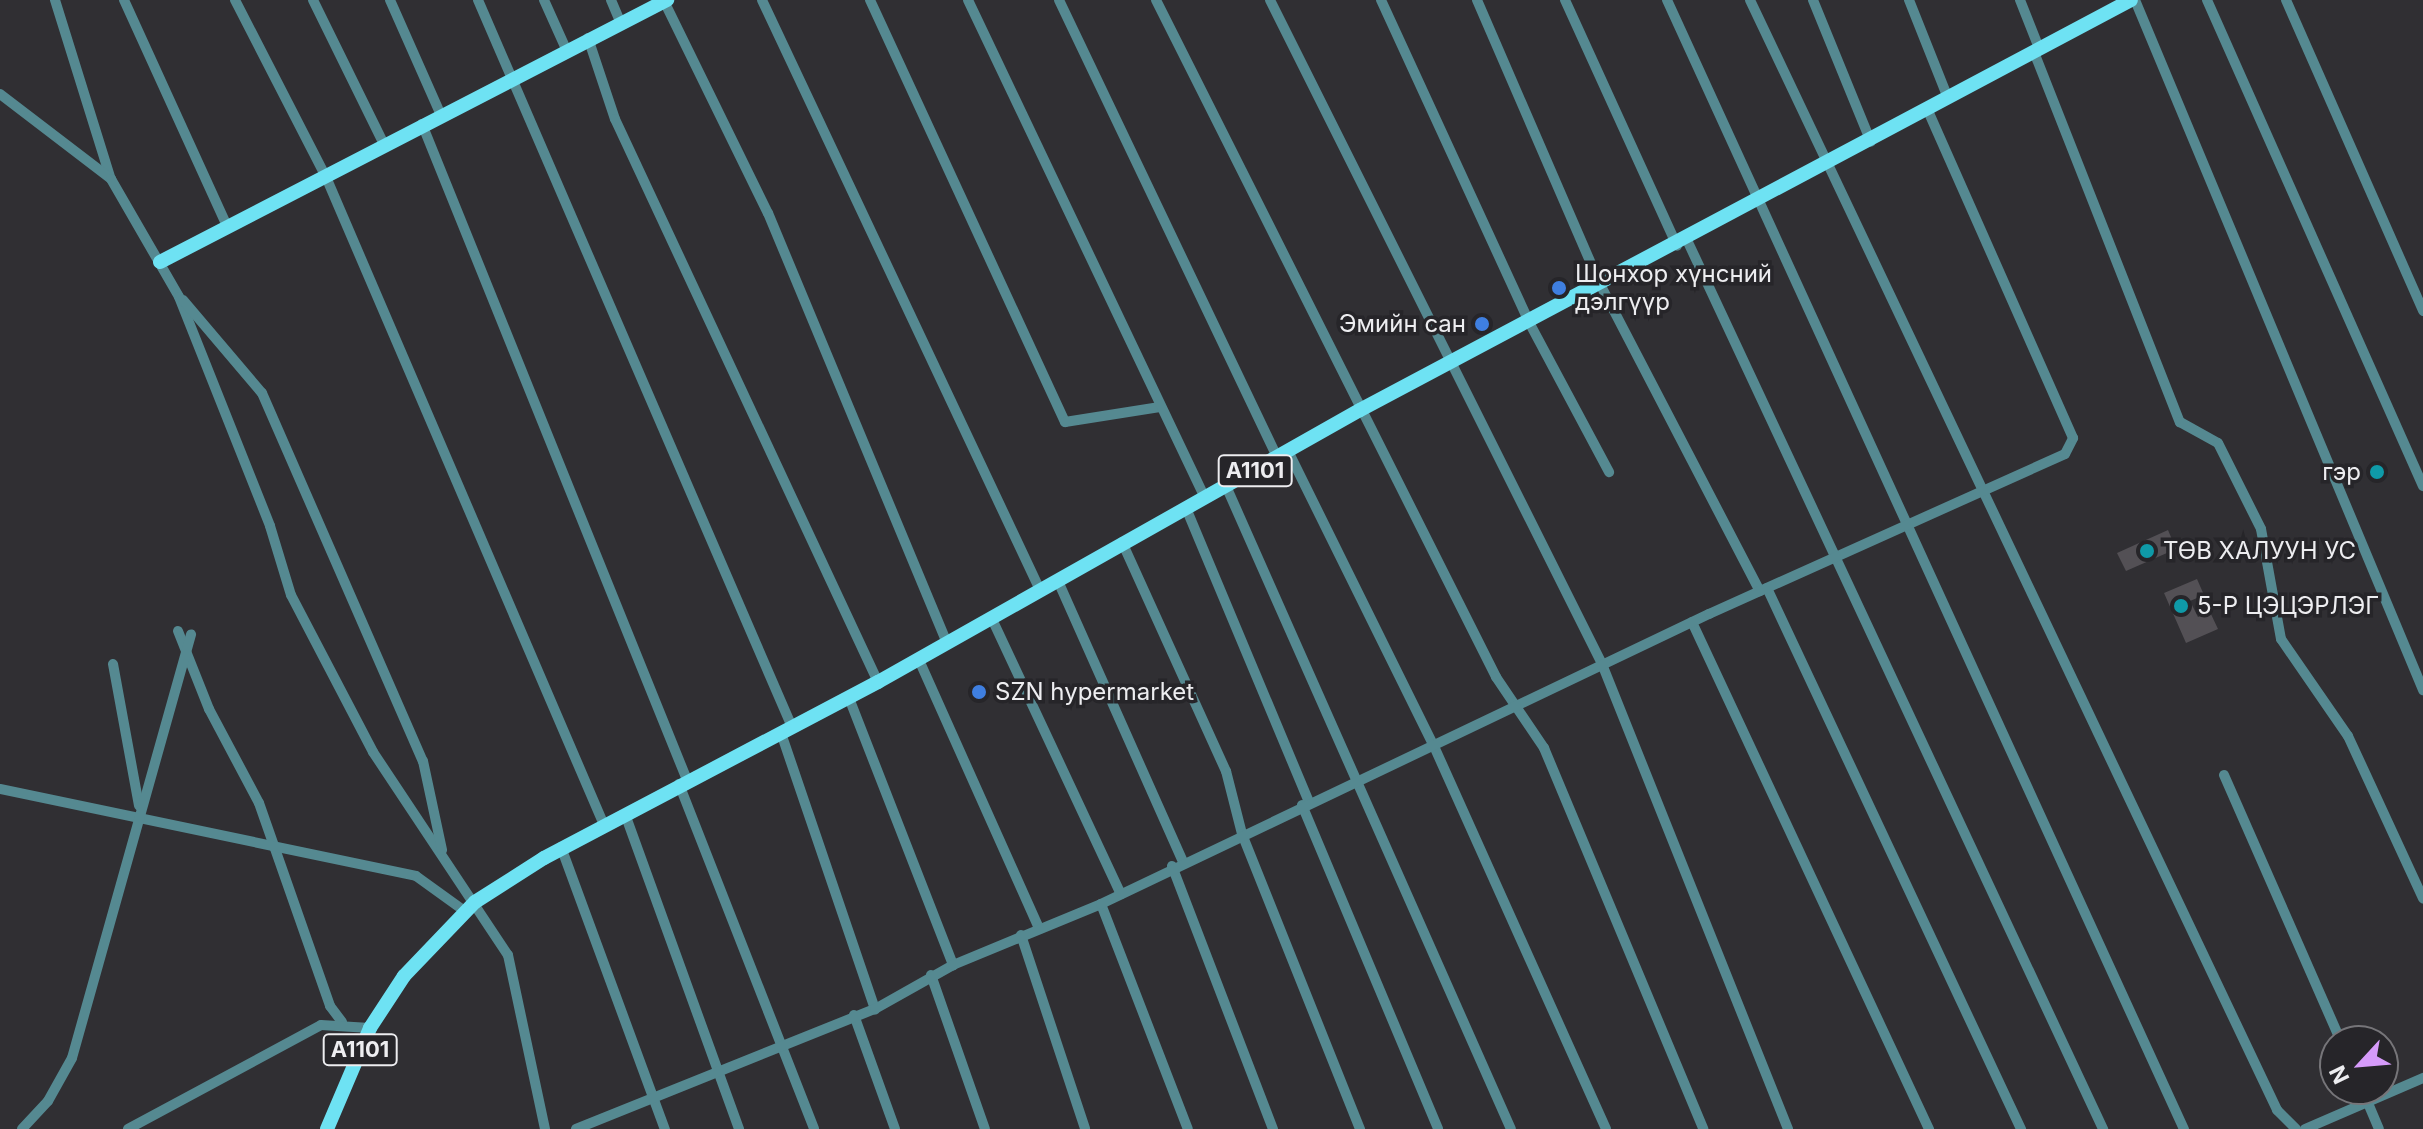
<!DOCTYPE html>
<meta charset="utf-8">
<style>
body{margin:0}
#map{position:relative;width:2423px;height:1129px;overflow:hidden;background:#302f33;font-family:Inter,sans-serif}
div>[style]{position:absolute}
.building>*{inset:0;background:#535055}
.minor>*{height:10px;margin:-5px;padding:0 5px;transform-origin:5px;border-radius:5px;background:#558991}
.major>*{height:14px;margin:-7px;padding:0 7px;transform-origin:7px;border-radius:7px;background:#6ee2f3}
.dots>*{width:22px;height:22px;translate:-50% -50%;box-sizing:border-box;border:4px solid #262529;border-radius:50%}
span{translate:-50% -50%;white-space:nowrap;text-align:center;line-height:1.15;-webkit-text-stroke:7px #262529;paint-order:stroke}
.shield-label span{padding:2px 6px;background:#262529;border:2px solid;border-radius:6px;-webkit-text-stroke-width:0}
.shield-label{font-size:22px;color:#ededf0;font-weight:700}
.poi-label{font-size:24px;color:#ededf0}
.left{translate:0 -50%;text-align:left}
.right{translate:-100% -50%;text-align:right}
.north{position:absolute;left:2319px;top:1025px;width:80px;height:80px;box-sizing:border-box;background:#262529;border:2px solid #767579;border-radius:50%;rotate:244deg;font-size:22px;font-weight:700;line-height:32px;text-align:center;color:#ededf0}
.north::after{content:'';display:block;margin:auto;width:28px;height:36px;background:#d69bfa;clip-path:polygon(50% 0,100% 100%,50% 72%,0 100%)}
</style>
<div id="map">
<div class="building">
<i style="clip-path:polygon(2168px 530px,2176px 549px,2126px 571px,2117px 553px)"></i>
<i style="clip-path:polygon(2197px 579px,2204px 595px,2190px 601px,2198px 617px,2210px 612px,2218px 629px,2186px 643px,2164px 593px)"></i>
</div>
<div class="minor">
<i style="left:55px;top:0;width:185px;rotate:72.7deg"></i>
<i style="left:124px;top:0;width:248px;rotate:65.5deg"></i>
<i style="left:235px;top:0;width:199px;rotate:62.8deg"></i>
<i style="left:326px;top:177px;width:705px;rotate:66.78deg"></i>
<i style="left:313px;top:0;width:161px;rotate:63.8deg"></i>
<i style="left:390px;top:0;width:126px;rotate:66.1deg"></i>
<i style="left:478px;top:0;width:792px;rotate:66.64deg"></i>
<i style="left:544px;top:0;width:54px;rotate:65.8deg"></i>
<i style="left:611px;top:0;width:23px;rotate:67deg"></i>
<i style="left:762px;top:0;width:654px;rotate:64.77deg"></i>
<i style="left:870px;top:0;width:465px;rotate:65.2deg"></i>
<i style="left:1065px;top:422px;width:96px;rotate:-9deg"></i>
<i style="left:968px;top:0;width:552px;rotate:64.55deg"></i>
<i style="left:1059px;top:0;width:509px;rotate:64.49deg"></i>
<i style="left:1156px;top:0;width:758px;rotate:63.33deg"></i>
<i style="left:1496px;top:677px;width:86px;rotate:55.9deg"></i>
<i style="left:1544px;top:748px;width:413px;rotate:67.3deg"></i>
<i style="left:1270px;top:0;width:742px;rotate:63.43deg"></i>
<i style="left:1602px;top:664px;width:501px;rotate:68.2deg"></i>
<i style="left:1381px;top:0;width:357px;rotate:65.3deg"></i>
<i style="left:1530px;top:324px;width:168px;rotate:61.9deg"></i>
<i style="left:1477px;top:0;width:312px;rotate:66.6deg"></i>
<i style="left:1601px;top:286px;width:344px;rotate:62.5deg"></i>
<i style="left:1565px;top:0;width:270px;rotate:65.5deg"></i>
<i style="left:1667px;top:0;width:1242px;rotate:65.4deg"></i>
<i style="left:1750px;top:0;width:1229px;rotate:64.6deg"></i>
<i style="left:2277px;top:1110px;width:27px;rotate:45deg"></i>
<i style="left:1813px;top:0;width:153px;rotate:67.8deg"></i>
<i style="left:1909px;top:0;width:105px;rotate:68.3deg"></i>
<i style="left:2020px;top:0;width:52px;rotate:68.4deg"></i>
<i style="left:2135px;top:0;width:748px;rotate:67.34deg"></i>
<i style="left:2207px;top:0;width:532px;rotate:66.04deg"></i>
<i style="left:2286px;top:0;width:340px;rotate:66.2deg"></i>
<i style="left:664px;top:1px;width:236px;rotate:63.9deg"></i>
<i style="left:768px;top:213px;width:466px;rotate:67.4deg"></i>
<i style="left:588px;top:38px;width:85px;rotate:71.6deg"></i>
<i style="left:615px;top:119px;width:621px;rotate:64.96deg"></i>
<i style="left:2034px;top:52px;width:398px;rotate:68.5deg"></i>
<i style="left:2180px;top:422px;width:43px;rotate:28.9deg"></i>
<i style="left:2218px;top:443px;width:96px;rotate:63.4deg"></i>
<i style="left:2261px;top:529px;width:112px;rotate:79.7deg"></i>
<i style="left:2281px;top:639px;width:118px;rotate:55.4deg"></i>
<i style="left:2348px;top:736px;width:179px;rotate:65.2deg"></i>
<i style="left:0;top:94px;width:140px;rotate:37.4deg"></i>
<i style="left:111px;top:179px;width:136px;rotate:60deg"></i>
<i style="left:179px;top:297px;width:246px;rotate:68.3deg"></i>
<i style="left:270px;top:526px;width:72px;rotate:73.1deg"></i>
<i style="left:291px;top:595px;width:177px;rotate:62.4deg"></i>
<i style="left:373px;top:752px;width:244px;rotate:56.4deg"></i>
<i style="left:508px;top:955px;width:178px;rotate:78deg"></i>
<i style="left:422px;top:124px;width:708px;rotate:68deg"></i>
<i style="left:1687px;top:240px;width:982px;rotate:64.92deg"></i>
<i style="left:183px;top:300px;width:122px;rotate:49.7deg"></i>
<i style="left:262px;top:393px;width:402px;rotate:66.4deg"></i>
<i style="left:423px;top:761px;width:91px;rotate:77.9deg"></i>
<i style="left:1289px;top:453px;width:325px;rotate:63.7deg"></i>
<i style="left:1433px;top:744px;width:422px;rotate:65.8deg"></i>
<i style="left:1226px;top:486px;width:703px;rotate:66.1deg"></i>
<i style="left:1186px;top:508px;width:319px;rotate:67.3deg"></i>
<i style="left:1122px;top:542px;width:252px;rotate:65.6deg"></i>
<i style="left:1226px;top:771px;width:65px;rotate:75.7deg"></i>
<i style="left:1242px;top:834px;width:318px;rotate:68.2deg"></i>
<i style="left:1058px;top:581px;width:308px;rotate:66deg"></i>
<i style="left:1767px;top:588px;width:598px;rotate:64.85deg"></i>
<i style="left:992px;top:619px;width:304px;rotate:64.9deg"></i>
<i style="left:1692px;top:622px;width:560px;rotate:64.95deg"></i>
<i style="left:178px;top:631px;width:84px;rotate:68.3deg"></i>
<i style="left:209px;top:709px;width:106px;rotate:62deg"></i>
<i style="left:259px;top:803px;width:215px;rotate:70.7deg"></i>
<i style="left:330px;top:1006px;width:20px;rotate:53deg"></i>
<i style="left:919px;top:660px;width:294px;rotate:65.9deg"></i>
<i style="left:113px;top:664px;width:144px;rotate:79.6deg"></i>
<i style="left:849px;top:698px;width:287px;rotate:68.7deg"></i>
<i style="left:781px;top:733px;width:292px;rotate:71.2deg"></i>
<i style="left:2224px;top:775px;width:291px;rotate:66.3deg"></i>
<i style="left:679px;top:784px;width:370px;rotate:68.6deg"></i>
<i style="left:0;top:789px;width:425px;rotate:11.8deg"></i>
<i style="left:416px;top:876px;width:62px;rotate:35.8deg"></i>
<i style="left:1302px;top:805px;width:351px;rotate:67.2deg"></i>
<i style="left:625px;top:814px;width:335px;rotate:70.1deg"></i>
<i style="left:561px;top:847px;width:301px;rotate:69.8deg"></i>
<i style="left:1172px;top:866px;width:282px;rotate:69deg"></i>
<i style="left:1101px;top:904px;width:241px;rotate:68.9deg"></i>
<i style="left:1021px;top:935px;width:204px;rotate:71.7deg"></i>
<i style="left:931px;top:975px;width:163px;rotate:70.7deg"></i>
<i style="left:854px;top:1015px;width:121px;rotate:70.2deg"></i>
<i style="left:2362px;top:1089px;width:43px;rotate:67deg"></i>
<i style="left:22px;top:1129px;width:38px;rotate:-47deg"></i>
<i style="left:48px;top:1101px;width:49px;rotate:-60.8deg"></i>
<i style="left:72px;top:1058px;width:440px;rotate:-74.3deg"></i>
<i style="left:128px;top:1129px;width:219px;rotate:-28.3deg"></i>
<i style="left:321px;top:1025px;width:49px;rotate:3.5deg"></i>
<i style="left:576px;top:1129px;width:322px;rotate:-21.9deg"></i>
<i style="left:875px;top:1009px;width:90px;rotate:-29.4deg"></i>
<i style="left:953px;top:965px;width:160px;rotate:-22.4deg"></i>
<i style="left:1101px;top:904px;width:674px;rotate:-25.5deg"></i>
<i style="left:1709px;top:614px;width:390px;rotate:-24.2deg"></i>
<i style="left:2065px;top:454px;width:18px;rotate:-63deg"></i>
<i style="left:2073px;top:438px;width:360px;rotate:-113.9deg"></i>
<i style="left:2305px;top:1129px;width:129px;rotate:-23.4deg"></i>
</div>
<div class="major">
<i style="left:160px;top:262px;width:571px;rotate:-27.33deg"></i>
<i style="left:327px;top:1129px;width:110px;rotate:-66.9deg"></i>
<i style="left:370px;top:1028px;width:62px;rotate:-56.8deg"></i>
<i style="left:404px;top:976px;width:103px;rotate:-46.2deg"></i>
<i style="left:475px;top:902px;width:82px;rotate:-32.5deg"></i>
<i style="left:544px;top:858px;width:378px;rotate:-27.8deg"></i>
<i style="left:878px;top:682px;width:553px;rotate:-29.44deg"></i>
<i style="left:1360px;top:410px;width:873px;rotate:-28deg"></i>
</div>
<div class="dots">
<i style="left:1559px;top:288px;background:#3f7fe0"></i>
<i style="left:1482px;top:324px;background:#3f7fe0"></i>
<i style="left:2377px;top:472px;background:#0f9aa8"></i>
<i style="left:2147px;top:551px;background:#0f9aa8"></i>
<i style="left:2181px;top:606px;background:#0f9aa8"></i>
<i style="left:979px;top:692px;background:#3f7fe0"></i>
</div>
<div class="shield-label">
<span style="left:1255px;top:471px">A1101</span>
<span style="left:360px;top:1050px">A1101</span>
</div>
<div class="poi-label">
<span class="left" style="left:1575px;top:288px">Шонхор хүнсний<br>дэлгүүр</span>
<span class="right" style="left:1466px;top:324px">Эмийн сан</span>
<span class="right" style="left:2361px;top:472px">гэр</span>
<span class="left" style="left:2163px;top:551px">ТӨВ ХАЛУУН УС</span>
<span class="left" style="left:2197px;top:606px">5-Р ЦЭЦЭРЛЭГ</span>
<span class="left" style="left:995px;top:692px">SZN hypermarket</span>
</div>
<div class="north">N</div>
</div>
